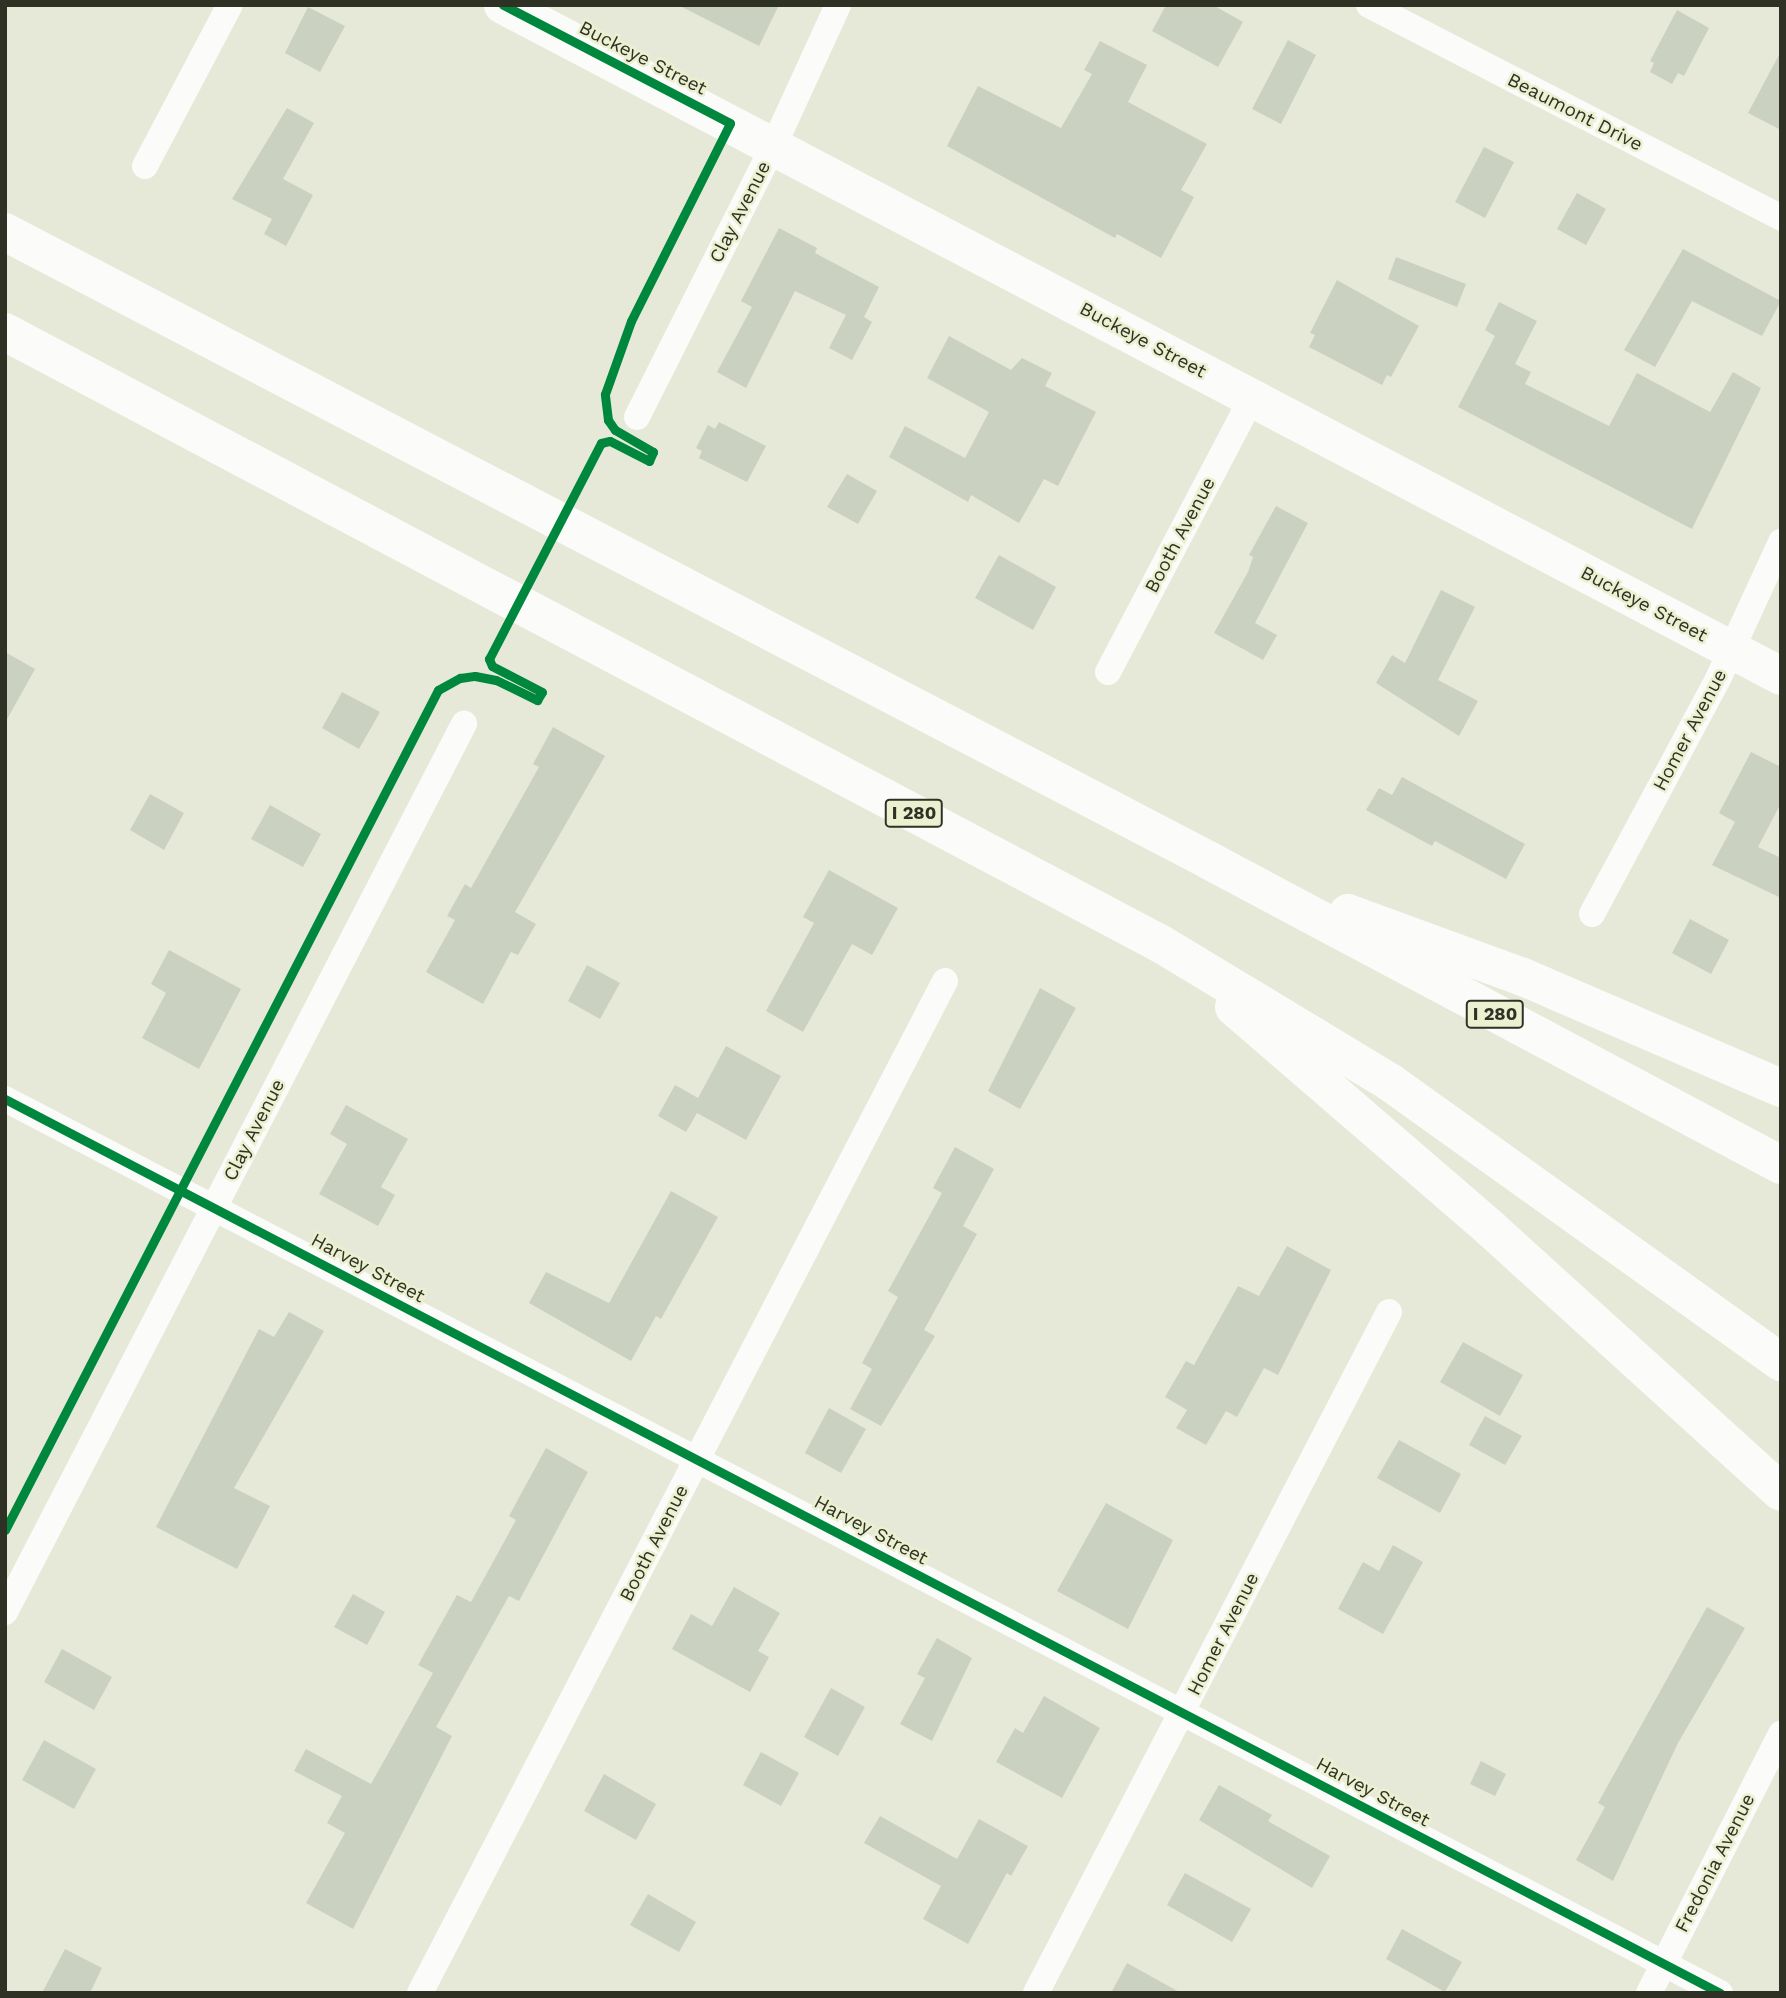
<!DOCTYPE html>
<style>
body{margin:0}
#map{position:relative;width:1786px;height:1998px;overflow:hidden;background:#e6e9d8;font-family:"Work Sans",sans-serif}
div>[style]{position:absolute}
.building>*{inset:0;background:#cad1c1}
.street>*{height:26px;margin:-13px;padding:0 13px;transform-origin:13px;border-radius:13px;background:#fbfcf9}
.secondary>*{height:38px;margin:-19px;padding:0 19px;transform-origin:19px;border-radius:19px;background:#fbfcf9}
.highway>*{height:38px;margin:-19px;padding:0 19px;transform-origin:19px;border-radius:19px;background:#fbfcf9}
.cycleway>*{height:9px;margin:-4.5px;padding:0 4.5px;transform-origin:4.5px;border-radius:4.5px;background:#00873e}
span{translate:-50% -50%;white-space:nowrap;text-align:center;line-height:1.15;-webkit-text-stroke:5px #ebf1d0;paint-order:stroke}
.shield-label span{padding:2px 5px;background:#ebf1d0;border:2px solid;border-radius:5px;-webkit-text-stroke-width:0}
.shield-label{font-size:18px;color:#2f3125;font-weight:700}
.street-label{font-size:19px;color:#2f3125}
.frame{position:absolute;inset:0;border:7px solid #2f3125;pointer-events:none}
</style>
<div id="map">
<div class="building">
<i style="clip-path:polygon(678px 5px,779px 5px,759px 46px)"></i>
<i style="clip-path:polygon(1166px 5px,1213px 5px,1243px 22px,1218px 67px,1152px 31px)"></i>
<i style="clip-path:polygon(308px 7px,345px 26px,320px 72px,285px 53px)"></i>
<i style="clip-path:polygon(1677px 10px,1709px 28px,1684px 76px,1678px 73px,1672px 84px,1650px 72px,1654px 63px,1650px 61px)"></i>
<i style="clip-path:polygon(1288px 40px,1316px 55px,1281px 124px,1252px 109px)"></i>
<i style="clip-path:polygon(1100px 41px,1147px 65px,1128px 102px,1207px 144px,1181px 190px,1194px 197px,1161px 258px,1117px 234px,1115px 238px,947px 146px,978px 86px,1061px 128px,1092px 74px,1084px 70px)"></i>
<i style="clip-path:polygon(1781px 51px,1781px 130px,1748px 113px)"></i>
<i style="clip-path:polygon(287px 108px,314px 123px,283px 179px,313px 195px,286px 246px,264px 234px,272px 219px,232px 199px)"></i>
<i style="clip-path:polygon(1484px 147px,1514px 162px,1485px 218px,1455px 202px)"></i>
<i style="clip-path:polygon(1577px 193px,1606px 209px,1586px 245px,1557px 229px)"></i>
<i style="clip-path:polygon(779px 228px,817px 248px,815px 253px,879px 287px,864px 317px,872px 322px,852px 360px,829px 348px,846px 315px,795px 291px,746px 388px,717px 372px,752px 307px,741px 301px)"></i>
<i style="clip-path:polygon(1683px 249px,1781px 301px,1762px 336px,1692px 301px,1655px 367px,1624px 350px)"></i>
<i style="clip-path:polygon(1396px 257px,1466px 284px,1457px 307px,1388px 279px)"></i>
<i style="clip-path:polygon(1337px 280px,1419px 326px,1391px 377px,1387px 375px,1382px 385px,1309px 347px,1315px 335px,1310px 333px)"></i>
<i style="clip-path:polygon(1499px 302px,1537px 321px,1515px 364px,1531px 372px,1525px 384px,1609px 426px,1637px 373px,1710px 412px,1733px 372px,1761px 388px,1692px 529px,1458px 407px,1495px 336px,1485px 330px)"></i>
<i style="clip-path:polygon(949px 336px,1011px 370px,1022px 358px,1052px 373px,1045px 386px,1096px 412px,1058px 486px,1044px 479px,1019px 523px,971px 495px,968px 502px,889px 457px,905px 426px,965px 458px,989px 412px,927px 378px)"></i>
<i style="clip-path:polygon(719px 422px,766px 446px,747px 482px,699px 458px,702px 451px,696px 448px,708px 425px,715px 429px)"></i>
<i style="clip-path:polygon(847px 474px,877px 491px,858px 524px,827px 507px)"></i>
<i style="clip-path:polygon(1276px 506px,1308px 523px,1255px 623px,1277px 635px,1263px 660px,1214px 633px,1248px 572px,1253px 557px,1249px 555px)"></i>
<i style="clip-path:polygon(999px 555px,1056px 587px,1033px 630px,975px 598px)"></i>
<i style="clip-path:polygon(1441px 590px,1475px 607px,1438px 680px,1478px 701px,1459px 736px,1376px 683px,1392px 655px,1405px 663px)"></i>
<i style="clip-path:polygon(5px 652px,35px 669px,5px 723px)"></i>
<i style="clip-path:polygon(342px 692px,380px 712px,359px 749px,322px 728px)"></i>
<i style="clip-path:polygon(553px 727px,605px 756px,515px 912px,536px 924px,518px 955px,511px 952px,483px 1004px,426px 972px,455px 920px,447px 916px,465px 884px,471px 888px,539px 767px,533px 764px)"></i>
<i style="clip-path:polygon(1751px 752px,1781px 767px,1781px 803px,1758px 847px,1781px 858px,1781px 898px,1712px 865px,1735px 822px,1719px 813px)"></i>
<i style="clip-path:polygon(1402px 777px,1525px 844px,1506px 879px,1435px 841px,1432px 846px,1366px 810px,1379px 788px,1392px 795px)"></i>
<i style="clip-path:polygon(150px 794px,184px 813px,164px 850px,130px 830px)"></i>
<i style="clip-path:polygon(270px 805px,321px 834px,303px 867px,251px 839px)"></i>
<i style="clip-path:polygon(829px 870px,898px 908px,872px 955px,852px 944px,803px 1032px,766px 1011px,814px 923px,803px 917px)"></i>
<i style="clip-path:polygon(1690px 919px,1729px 940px,1711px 974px,1672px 953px)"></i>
<i style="clip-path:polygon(169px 950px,241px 989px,199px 1069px,142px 1038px,166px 993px,151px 984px)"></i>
<i style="clip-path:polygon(587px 965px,620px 983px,600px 1019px,568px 1001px)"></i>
<i style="clip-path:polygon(1040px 988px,1076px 1008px,1020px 1109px,988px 1091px)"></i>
<i style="clip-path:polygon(726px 1046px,781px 1076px,746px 1140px,697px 1113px,686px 1132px,658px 1116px,675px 1085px,698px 1098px)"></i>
<i style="clip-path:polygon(346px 1105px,408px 1139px,381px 1187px,395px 1195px,378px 1226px,319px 1194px,347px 1144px,330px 1134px)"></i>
<i style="clip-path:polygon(955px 1147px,994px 1169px,963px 1226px,977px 1234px,924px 1330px,935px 1336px,881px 1426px,850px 1409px,872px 1369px,862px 1363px,898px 1297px,888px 1291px,942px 1193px,933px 1188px)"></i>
<i style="clip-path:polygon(671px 1191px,718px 1217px,661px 1319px,656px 1316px,631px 1361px,529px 1303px,546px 1272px,609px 1303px)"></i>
<i style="clip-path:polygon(1287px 1246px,1331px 1270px,1278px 1375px,1264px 1368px,1237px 1417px,1226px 1411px,1206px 1445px,1176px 1428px,1187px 1410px,1165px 1397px,1186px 1361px,1194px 1365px,1238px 1286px,1259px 1296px)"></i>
<i style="clip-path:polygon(289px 1312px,324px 1331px,234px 1488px,270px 1506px,237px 1569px,156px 1527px,259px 1329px,274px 1337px)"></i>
<i style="clip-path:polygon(1463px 1342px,1523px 1375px,1500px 1416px,1440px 1382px)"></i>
<i style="clip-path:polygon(829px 1408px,866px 1429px,841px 1473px,805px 1453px)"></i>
<i style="clip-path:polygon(1485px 1416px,1522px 1436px,1505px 1465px,1469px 1445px)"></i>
<i style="clip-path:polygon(1399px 1440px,1461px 1474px,1440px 1513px,1377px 1478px)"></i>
<i style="clip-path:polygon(546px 1448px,588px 1472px,519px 1601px,509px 1596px,436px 1727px,452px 1736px,353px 1929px,306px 1903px,345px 1833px,327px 1823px,342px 1796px,294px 1771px,306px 1749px,371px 1784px,433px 1673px,418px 1665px,457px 1595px,471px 1602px,516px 1520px,509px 1516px)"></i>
<i style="clip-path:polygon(1106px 1503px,1173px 1540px,1128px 1629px,1057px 1591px)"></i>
<i style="clip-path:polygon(1393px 1545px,1423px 1562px,1383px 1634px,1338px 1609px,1363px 1562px,1379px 1571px)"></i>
<i style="clip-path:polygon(734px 1587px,780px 1613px,758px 1651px,769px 1657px,750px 1692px,672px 1649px,691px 1614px,712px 1626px)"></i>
<i style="clip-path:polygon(353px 1594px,385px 1612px,367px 1645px,334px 1627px)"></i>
<i style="clip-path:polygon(1707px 1607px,1745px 1628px,1678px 1743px,1613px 1881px,1576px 1860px,1605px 1807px,1598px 1803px)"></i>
<i style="clip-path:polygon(937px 1638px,972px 1658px,932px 1741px,900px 1724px,925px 1678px,917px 1674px)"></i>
<i style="clip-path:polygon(62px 1649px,112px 1677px,94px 1710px,44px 1682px)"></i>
<i style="clip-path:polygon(831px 1688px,865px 1707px,838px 1756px,804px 1737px)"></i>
<i style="clip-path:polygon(1044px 1696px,1100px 1728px,1062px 1798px,996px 1762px,1015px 1728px,1023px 1733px)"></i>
<i style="clip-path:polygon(44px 1740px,96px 1769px,74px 1809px,22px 1780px)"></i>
<i style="clip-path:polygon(761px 1752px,799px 1773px,781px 1806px,743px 1785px)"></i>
<i style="clip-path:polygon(1481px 1761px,1506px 1774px,1495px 1796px,1470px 1784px)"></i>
<i style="clip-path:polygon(604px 1774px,656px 1804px,636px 1840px,584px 1811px)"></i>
<i style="clip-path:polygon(1219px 1785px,1272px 1815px,1268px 1821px,1330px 1856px,1312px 1888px,1199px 1820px)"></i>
<i style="clip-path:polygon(880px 1816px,957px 1859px,979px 1819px,1028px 1846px,1011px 1876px,1007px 1873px,968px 1944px,923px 1919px,941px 1886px,864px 1843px)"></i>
<i style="clip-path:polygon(1185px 1873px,1251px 1909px,1232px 1942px,1167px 1905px)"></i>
<i style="clip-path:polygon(648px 1894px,696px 1922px,679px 1952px,630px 1925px)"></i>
<i style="clip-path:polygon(1402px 1929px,1462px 1962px,1445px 1992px,1386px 1959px)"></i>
<i style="clip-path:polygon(65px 1949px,102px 1968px,90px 1993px,42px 1993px)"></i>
<i style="clip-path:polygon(1127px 1963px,1181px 1993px,1111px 1993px)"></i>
</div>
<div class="street">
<i style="left:1369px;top:5px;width:464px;rotate:27.3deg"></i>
<i style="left:145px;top:166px;width:182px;rotate:-62.2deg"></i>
<i style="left:637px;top:417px;width:305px;rotate:-63.3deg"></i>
<i style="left:774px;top:145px;width:154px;rotate:-65.4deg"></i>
<i style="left:1108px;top:672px;width:310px;rotate:-62.3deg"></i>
<i style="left:1592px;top:914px;width:267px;rotate:-61.8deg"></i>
<i style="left:1718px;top:679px;width:151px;rotate:-65.3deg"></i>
<i style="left:5px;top:1099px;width:1934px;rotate:27.53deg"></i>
<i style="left:5px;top:1612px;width:1000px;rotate:-62.67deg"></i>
<i style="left:420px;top:1993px;width:1140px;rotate:-62.58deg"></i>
<i style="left:1036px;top:1993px;width:767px;rotate:-62.6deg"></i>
<i style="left:1649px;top:1993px;width:291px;rotate:-63deg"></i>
</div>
<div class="secondary">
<i style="left:503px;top:5px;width:1443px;rotate:27.7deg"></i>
</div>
<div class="highway">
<i style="left:5px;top:232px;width:1359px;rotate:27.56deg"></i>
<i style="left:1210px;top:861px;width:647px;rotate:28.03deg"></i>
<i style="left:5px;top:332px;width:1308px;rotate:27.9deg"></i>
<i style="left:1161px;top:944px;width:269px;rotate:31.1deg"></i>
<i style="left:1391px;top:1083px;width:480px;rotate:35.6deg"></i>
<i style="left:1348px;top:913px;width:186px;rotate:20.1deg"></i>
<i style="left:1523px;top:977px;width:281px;rotate:23.3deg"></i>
<i style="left:1234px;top:1007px;width:340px;rotate:40.8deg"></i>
<i style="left:1491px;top:1229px;width:391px;rotate:42.2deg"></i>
</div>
<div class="cycleway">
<i style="left:5px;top:1099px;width:1934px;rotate:27.53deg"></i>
<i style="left:5px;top:1530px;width:945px;rotate:-62.73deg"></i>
<i style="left:438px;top:690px;width:25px;rotate:-29deg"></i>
<i style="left:460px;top:678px;width:15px;rotate:-8deg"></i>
<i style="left:475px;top:676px;width:21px;rotate:11deg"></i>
<i style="left:496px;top:680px;width:46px;rotate:26deg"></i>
<i style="left:537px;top:700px;width:9px;rotate:-58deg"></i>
<i style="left:542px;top:692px;width:56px;rotate:-152.5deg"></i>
<i style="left:492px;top:666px;width:8px;rotate:-113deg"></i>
<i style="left:489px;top:659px;width:243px;rotate:-62.6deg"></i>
<i style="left:601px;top:443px;width:9px;rotate:-13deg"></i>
<i style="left:610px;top:441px;width:44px;rotate:27.1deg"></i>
<i style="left:649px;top:461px;width:10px;rotate:-66deg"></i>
<i style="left:653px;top:452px;width:44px;rotate:-149.9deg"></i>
<i style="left:615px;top:430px;width:12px;rotate:-125deg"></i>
<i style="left:608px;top:420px;width:26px;rotate:-97deg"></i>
<i style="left:605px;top:394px;width:77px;rotate:-70.4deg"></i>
<i style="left:631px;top:321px;width:221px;rotate:-63.4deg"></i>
<i style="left:730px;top:123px;width:256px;rotate:-152.5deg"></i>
</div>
<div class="shield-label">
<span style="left:914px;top:813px">I 280</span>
<span style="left:1495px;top:1014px">I 280</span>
</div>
<div class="street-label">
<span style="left:643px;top:58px;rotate:27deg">Buckeye Street</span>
<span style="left:1575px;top:112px;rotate:27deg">Beaumont Drive</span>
<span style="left:740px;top:212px;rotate:-63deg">Clay Avenue</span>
<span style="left:1143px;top:340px;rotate:28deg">Buckeye Street</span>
<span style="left:1180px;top:535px;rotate:-62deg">Booth Avenue</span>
<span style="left:1644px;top:604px;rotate:28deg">Buckeye Street</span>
<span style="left:1690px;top:730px;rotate:-62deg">Homer Avenue</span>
<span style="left:254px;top:1130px;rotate:-63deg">Clay Avenue</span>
<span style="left:368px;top:1268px;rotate:28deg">Harvey Street</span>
<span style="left:871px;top:1530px;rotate:28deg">Harvey Street</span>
<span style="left:654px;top:1543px;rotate:-63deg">Booth Avenue</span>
<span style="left:1223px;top:1634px;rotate:-63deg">Homer Avenue</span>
<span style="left:1373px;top:1792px;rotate:28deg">Harvey Street</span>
<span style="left:1715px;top:1863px;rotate:-63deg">Fredonia Avenue</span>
</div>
<div class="frame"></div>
</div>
